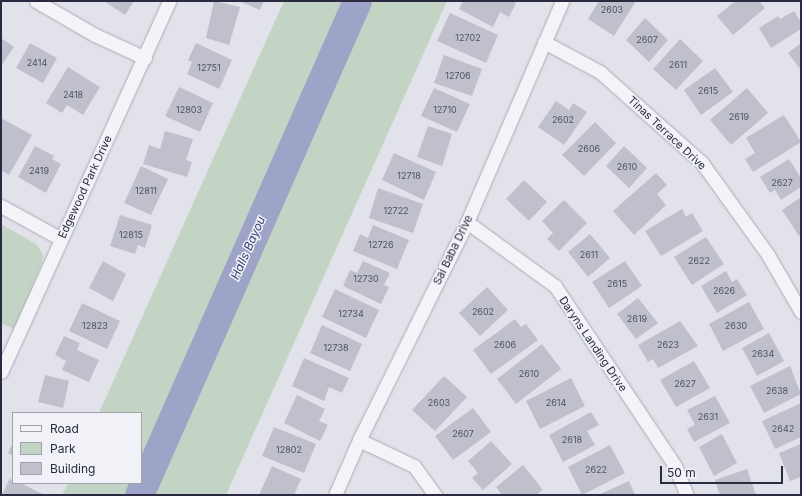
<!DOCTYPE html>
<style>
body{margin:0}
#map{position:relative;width:802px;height:496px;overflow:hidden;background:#e2e2ea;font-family:Inter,sans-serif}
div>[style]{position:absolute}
.green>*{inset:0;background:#c3d3c4}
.river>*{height:29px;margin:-14.5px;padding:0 14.5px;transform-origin:14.5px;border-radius:14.5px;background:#9ea4c8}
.building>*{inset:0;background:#bfc0cc}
.roads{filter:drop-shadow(0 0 1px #ababb7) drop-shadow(0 0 1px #ababb7)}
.minor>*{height:13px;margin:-6.5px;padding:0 6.5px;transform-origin:6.5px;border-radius:6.5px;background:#f4f4f8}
span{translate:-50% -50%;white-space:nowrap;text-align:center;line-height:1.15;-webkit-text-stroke:3px #f1f2f7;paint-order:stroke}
.number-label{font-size:9px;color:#4f5064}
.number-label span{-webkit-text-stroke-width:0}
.street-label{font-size:11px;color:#2a2b41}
.water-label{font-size:12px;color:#353d74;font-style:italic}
.frame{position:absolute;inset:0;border:2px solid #2a2b41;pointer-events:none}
.legend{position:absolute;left:12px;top:412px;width:130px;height:72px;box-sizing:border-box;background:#f1f2f7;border:1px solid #a1a2ae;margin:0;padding:5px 7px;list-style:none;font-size:12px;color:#2a2b41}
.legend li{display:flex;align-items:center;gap:8px;height:20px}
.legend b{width:20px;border:1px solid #a1a2ae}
.scale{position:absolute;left:660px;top:466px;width:123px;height:18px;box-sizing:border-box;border:2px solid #2a2b41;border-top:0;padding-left:5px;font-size:12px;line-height:14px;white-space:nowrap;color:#2a2b41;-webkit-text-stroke:3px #f1f2f7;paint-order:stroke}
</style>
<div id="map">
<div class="green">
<i style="clip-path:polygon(284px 1px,447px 1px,226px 495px,62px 495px,68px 483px,141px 483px,141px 413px,99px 413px)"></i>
<i style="clip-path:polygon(1px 224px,36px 244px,43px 254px,42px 263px,14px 329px,1px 323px)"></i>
</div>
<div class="river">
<i style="left:139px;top:495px;width:540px;rotate:-66.19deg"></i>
</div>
<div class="building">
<i style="clip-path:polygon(104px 1px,134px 1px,125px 15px)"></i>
<i style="clip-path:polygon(214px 1px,240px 7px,229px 45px,206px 38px)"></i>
<i style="clip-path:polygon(239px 1px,264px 1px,260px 10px)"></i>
<i style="clip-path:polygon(463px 1px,512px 1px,516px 3px,509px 17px,500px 12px,493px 27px,459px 9px)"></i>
<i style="clip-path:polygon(599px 1px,636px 1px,614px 36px,588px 19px)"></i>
<i style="clip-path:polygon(735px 1px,759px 1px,765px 8px,733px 35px,717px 16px)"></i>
<i style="clip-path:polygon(794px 11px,801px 22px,801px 29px,771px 48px,759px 28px,778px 16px,780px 19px)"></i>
<i style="clip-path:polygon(450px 13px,498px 35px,486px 63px,437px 41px)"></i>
<i style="clip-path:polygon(645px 18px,668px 40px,649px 62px,626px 40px)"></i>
<i style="clip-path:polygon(1px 38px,14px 47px,1px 66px)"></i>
<i style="clip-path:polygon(680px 39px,703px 61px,676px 90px,653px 69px)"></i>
<i style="clip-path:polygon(30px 43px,57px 58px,43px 83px,16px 68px)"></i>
<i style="clip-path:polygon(196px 43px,232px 60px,219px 89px,187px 74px,192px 62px,188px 60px)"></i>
<i style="clip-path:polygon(801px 43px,801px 70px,788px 53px)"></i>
<i style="clip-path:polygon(444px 55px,482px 69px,472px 96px,434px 83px)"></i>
<i style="clip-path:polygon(68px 67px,100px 87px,83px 115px,67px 105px,62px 113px,46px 103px)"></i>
<i style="clip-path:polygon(715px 68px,733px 92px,701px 115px,684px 90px)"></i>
<i style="clip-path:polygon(179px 87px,213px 103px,200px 132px,165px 116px)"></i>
<i style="clip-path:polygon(434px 88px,470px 104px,457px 132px,421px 116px)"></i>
<i style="clip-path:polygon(747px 88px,768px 113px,731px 145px,710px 120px)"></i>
<i style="clip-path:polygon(556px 101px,569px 110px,573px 103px,587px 112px,564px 145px,538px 127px)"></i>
<i style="clip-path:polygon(784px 115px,801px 142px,753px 172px,745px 159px,755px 153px,746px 138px)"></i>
<i style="clip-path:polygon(1px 118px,32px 135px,9px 175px,1px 170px)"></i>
<i style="clip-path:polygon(595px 122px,616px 143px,584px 176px,562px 155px)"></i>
<i style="clip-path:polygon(428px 126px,452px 134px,442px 166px,417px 157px)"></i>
<i style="clip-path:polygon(165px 131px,193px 139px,186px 160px,192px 162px,187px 177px,143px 164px,149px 145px,160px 149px)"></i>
<i style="clip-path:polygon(35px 146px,54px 156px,52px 159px,61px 164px,46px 193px,18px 177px)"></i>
<i style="clip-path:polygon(624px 146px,647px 168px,629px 188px,606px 166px)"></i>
<i style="clip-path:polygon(394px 153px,436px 172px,424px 200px,382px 180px)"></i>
<i style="clip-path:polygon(789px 159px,801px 178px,801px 187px,781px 200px,775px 190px,770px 193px,760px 177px)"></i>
<i style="clip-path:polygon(141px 166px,168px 179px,151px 215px,124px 203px)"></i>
<i style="clip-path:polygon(656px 173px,667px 185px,657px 194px,666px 205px,634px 235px,613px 211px)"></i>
<i style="clip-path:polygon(524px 180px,547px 202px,529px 221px,506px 199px)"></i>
<i style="clip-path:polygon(378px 188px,423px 204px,413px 233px,369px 218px)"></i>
<i style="clip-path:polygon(801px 197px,801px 235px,799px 236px,782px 210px)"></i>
<i style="clip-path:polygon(564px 200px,587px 223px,559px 251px,547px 239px,553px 233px,542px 221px)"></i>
<i style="clip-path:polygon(682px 209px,686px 217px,692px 213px,703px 231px,661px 256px,645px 231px)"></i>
<i style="clip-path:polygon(120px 215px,152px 225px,145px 248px,138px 245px,135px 254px,110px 246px)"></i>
<i style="clip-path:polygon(373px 225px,409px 240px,397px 269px,353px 251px,360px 234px,368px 238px)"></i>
<i style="clip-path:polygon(590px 234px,610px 258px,588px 277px,568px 252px)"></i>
<i style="clip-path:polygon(706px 237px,724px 264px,692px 285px,674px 257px)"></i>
<i style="clip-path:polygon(103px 261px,126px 274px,113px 301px,89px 288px)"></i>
<i style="clip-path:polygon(363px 261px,390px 273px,384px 285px,389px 287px,381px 304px,343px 286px,350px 270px,357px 273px)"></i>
<i style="clip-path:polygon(625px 261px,642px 286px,609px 308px,592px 282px)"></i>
<i style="clip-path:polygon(726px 271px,732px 282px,737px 279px,747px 295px,717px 313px,701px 286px)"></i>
<i style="clip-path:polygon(487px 287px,508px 310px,480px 336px,459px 313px)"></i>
<i style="clip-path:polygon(335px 289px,379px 310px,366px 338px,322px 317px)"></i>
<i style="clip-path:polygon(638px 298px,658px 323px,636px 339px,617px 314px)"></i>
<i style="clip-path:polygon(749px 302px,764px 329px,723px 351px,709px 324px)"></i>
<i style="clip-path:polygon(82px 303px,120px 321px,107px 349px,69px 331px)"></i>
<i style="clip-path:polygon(515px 319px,521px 327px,526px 324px,538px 340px,491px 374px,473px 350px)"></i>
<i style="clip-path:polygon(680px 321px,698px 346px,658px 368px,653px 359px,648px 362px,638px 345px)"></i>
<i style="clip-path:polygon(322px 325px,362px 344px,350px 371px,310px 353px)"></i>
<i style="clip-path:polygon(769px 333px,784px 361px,757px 376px,742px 348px)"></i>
<i style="clip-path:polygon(64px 336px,80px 343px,77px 350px,99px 360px,89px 382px,62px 370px,66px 361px,55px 355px)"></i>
<i style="clip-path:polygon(542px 344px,561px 369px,516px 404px,497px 379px)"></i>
<i style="clip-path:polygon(304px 358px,349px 378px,342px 393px,329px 387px,324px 401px,292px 386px)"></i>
<i style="clip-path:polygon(694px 361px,710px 388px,676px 407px,660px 380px)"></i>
<i style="clip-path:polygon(790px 366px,801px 394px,764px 413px,750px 386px)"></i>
<i style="clip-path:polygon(45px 375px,69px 381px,63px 408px,38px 402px)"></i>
<i style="clip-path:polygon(444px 376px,467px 397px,435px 431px,412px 410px)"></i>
<i style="clip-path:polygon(571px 378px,585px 406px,540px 429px,526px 401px)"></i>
<i style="clip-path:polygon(297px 395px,325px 409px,319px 421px,328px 425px,320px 441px,284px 423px)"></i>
<i style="clip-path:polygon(715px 396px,730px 423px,694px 442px,687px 429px,695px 425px,687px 410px)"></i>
<i style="clip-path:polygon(801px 403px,801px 437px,775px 449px,762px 421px)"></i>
<i style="clip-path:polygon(473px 408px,491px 432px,453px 460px,435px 436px)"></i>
<i style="clip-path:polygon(591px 412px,599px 425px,587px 431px,595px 445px,563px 462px,549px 435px)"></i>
<i style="clip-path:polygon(274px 427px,316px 444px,304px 473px,262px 456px)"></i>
<i style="clip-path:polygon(722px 434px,737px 463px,714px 476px,699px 447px)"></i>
<i style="clip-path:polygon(491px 441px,512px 464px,483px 490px,472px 478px,478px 473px,468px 461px)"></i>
<i style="clip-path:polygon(13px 442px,13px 456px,8px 453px)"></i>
<i style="clip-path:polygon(801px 444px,801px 477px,790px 481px,779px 453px)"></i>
<i style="clip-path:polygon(610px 445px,625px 473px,582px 495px,568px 467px)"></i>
<i style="clip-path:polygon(523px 465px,543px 490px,536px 495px,502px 495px,496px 487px)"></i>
<i style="clip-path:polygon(272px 466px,301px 479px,294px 495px,259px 495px)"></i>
<i style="clip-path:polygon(747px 469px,756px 495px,720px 495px,715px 480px)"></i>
<i style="clip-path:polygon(10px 478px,13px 483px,20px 483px,45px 495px,2px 495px)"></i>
<i style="clip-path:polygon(629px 481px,635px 495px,598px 495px)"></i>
</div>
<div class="roads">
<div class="minor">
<i style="left:36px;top:1px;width:68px;rotate:30deg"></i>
<i style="left:95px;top:35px;width:55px;rotate:24.7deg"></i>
<i style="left:544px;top:42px;width:64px;rotate:28.2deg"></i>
<i style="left:600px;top:72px;width:137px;rotate:41.7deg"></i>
<i style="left:702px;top:163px;width:113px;rotate:54.3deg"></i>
<i style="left:768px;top:255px;width:66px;rotate:59.9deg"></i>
<i style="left:1px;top:206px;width:68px;rotate:28.8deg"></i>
<i style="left:467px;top:222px;width:109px;rotate:36deg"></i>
<i style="left:555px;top:286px;width:216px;rotate:56.3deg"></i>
<i style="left:675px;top:466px;width:31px;rotate:68deg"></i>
<i style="left:1px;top:372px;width:407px;rotate:-65.6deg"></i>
<i style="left:359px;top:440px;width:61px;rotate:25.3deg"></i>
<i style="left:414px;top:466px;width:36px;rotate:54deg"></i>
<i style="left:335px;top:495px;width:60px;rotate:-66.4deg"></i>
<i style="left:359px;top:440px;width:243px;rotate:-63.6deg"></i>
<i style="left:467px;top:222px;width:241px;rotate:-66.7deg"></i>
</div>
</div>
<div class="number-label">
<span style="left:612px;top:10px">2603</span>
<span style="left:468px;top:38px">12702</span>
<span style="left:647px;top:40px">2607</span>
<span style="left:37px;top:63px">2414</span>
<span style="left:678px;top:65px">2611</span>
<span style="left:209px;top:68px">12751</span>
<span style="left:458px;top:76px">12706</span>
<span style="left:708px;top:91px">2615</span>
<span style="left:73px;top:95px">2418</span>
<span style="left:189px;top:110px">12803</span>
<span style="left:445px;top:110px">12710</span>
<span style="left:739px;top:117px">2619</span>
<span style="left:563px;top:120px">2602</span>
<span style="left:589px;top:149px">2606</span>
<span style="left:627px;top:167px">2610</span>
<span style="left:39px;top:171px">2419</span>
<span style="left:409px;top:176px">12718</span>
<span style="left:782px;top:183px">2627</span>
<span style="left:146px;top:191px">12811</span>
<span style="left:396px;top:211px">12722</span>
<span style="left:131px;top:235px">12815</span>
<span style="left:381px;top:245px">12726</span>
<span style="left:589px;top:255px">2611</span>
<span style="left:699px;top:261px">2622</span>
<span style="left:366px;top:279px">12730</span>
<span style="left:617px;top:284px">2615</span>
<span style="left:724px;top:291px">2626</span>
<span style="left:483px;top:312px">2602</span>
<span style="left:351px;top:314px">12734</span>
<span style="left:637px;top:319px">2619</span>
<span style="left:95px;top:326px">12823</span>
<span style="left:736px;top:326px">2630</span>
<span style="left:505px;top:345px">2606</span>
<span style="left:668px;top:345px">2623</span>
<span style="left:336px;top:348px">12738</span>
<span style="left:763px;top:354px">2634</span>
<span style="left:529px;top:374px">2610</span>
<span style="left:685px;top:384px">2627</span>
<span style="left:777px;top:391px">2638</span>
<span style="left:439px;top:403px">2603</span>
<span style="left:556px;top:403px">2614</span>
<span style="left:708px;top:417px">2631</span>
<span style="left:783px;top:429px">2642</span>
<span style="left:463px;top:434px">2607</span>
<span style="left:572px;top:440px">2618</span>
<span style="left:289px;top:450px">12802</span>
<span style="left:596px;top:470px">2622</span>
</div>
<div class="street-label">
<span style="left:667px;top:133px;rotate:43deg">Tinas Terrace Drive</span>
<span style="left:85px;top:187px;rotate:-65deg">Edgewood Park Drive</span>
<span style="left:453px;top:250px;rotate:-64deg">Sai Baba Drive</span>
<span style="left:593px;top:344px;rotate:56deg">Daryns Landing Drive</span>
</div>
<div class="water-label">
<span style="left:248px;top:248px;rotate:-66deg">Halls Bayou</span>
</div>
<div class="frame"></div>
<ul class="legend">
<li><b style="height:5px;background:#f4f4f8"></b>Road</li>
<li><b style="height:11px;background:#c3d3c4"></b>Park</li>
<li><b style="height:11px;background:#bfc0cc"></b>Building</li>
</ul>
<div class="scale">50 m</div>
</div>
